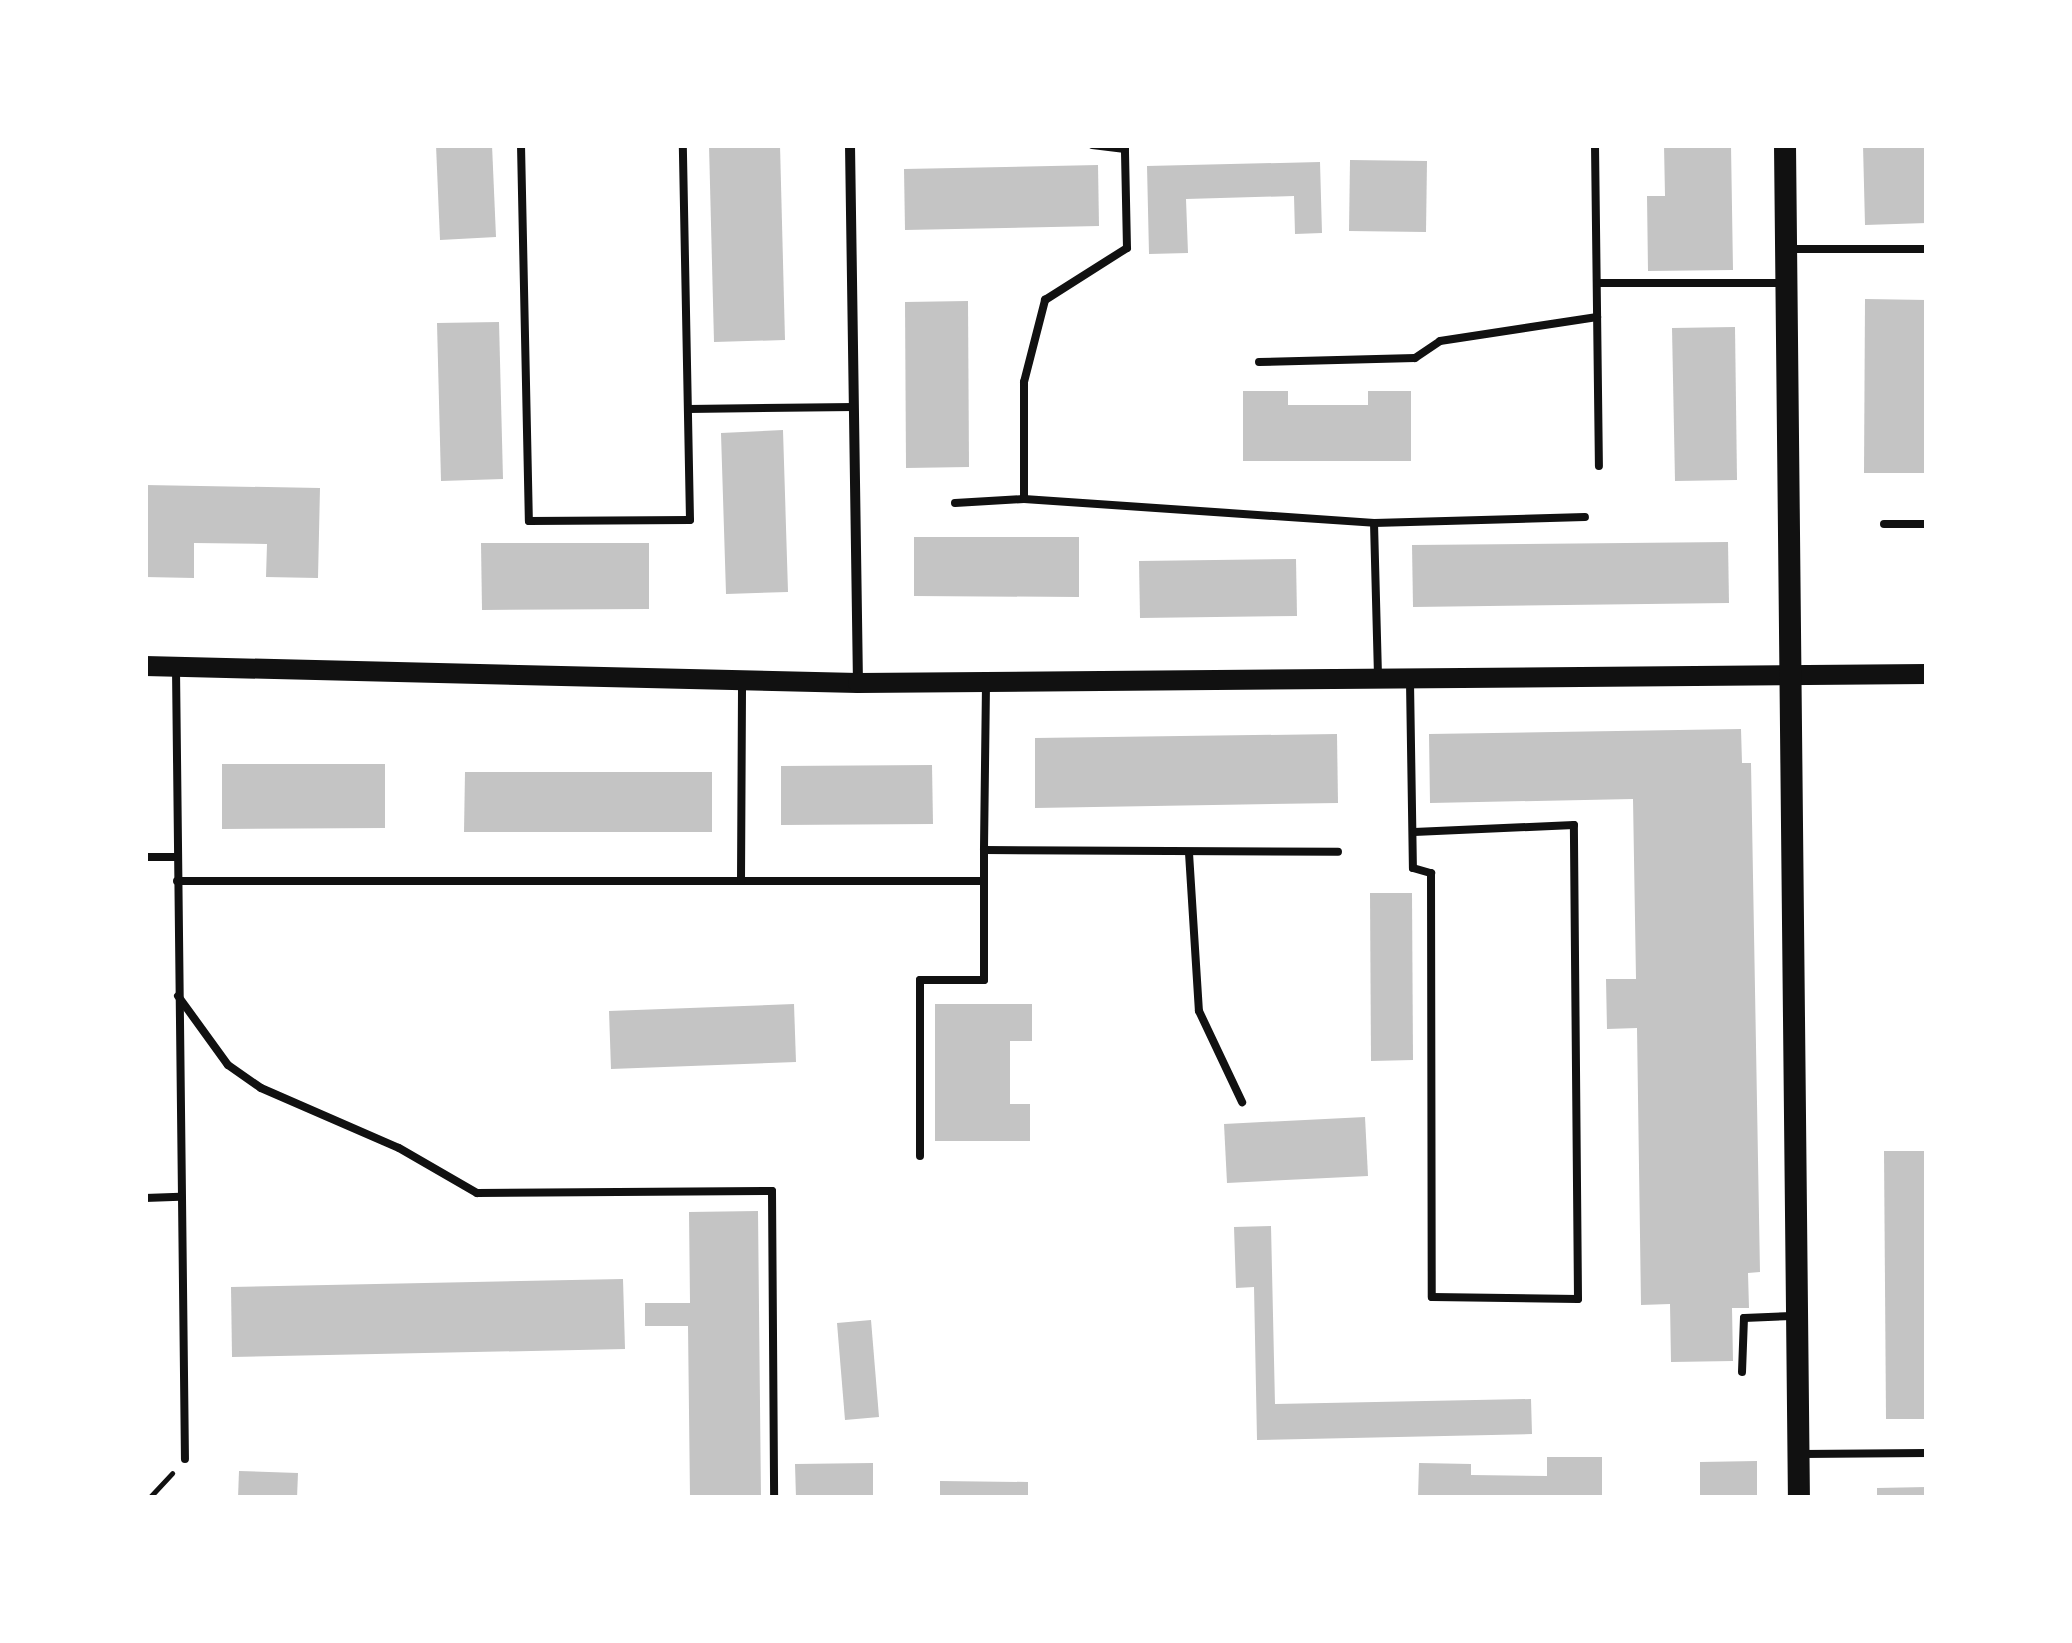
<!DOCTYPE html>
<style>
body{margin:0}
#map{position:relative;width:2072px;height:1643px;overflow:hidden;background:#fff;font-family:Bitter,serif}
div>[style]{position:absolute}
.building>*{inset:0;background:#c4c4c4}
.path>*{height:5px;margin:-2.5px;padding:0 2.5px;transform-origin:2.5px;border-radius:2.5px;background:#111}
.service>*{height:8px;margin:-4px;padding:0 4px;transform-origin:4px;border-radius:4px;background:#111}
.minor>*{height:10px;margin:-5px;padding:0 5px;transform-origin:5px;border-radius:5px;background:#111}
.secondary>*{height:20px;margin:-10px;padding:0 10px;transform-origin:10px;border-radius:10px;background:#111}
.primary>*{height:22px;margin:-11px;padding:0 11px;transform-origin:11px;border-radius:11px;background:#111}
span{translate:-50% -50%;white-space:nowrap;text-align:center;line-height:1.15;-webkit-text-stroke:10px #fff;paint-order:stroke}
.frame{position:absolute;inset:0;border:148px solid #fff;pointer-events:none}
</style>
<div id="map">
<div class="building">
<i style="clip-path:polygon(436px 145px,492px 145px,496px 237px,440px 240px)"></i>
<i style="clip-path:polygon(709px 145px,780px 145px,785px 340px,714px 342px)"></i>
<i style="clip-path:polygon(1664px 145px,1731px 145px,1733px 270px,1648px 271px,1647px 196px,1665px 196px)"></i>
<i style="clip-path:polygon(1863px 145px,1927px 145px,1927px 223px,1865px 225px)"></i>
<i style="clip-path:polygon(1350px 160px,1427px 161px,1426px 232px,1349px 231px)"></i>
<i style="clip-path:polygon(1320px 162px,1322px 233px,1295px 234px,1294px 196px,1186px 199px,1188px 253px,1149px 254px,1147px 166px)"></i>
<i style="clip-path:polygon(1098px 165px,1099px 226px,905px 230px,904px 169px)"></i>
<i style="clip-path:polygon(1865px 299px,1927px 300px,1927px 473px,1864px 473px)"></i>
<i style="clip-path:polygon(968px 301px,969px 467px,906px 468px,905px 302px)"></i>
<i style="clip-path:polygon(499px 322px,503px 479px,441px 481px,437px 323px)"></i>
<i style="clip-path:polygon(1735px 327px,1737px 480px,1675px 481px,1672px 328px)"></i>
<i style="clip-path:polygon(1243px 391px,1288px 391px,1288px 405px,1368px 405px,1368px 391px,1411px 391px,1411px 461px,1243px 461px)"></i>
<i style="clip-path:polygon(783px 430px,788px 592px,726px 594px,721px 433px)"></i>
<i style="clip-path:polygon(145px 485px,320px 488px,318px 578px,266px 577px,267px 544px,194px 543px,194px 578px,145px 577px)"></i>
<i style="clip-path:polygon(914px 537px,1079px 537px,1079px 597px,914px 596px)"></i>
<i style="clip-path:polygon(1728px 542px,1729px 603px,1413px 607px,1412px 545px)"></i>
<i style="clip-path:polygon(481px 543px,649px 543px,649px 609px,482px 610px)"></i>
<i style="clip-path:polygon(1296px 559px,1297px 616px,1140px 618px,1139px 561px)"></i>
<i style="clip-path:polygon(1741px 729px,1742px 763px,1751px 763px,1760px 1272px,1748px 1273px,1749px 1308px,1732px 1308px,1733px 1361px,1671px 1362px,1670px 1304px,1641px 1305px,1637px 1028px,1607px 1029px,1606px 979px,1636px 979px,1633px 799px,1430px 803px,1429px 734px)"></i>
<i style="clip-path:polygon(1337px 734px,1338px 803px,1035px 808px,1035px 738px)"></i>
<i style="clip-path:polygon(222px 764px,385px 764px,385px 828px,222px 829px)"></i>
<i style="clip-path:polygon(932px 765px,933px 824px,781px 825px,781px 766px)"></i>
<i style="clip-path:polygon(465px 772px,712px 772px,712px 832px,464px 832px)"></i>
<i style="clip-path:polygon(1370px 893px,1412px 893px,1413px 1060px,1371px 1061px)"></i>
<i style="clip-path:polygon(794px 1004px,796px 1062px,611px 1069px,609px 1011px)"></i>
<i style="clip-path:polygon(935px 1004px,1032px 1004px,1032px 1041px,1010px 1041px,1010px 1104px,1030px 1104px,1030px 1141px,935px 1141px)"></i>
<i style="clip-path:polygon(1365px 1117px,1368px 1176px,1227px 1183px,1224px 1124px)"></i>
<i style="clip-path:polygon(1884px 1151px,1927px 1151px,1927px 1419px,1886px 1419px)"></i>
<i style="clip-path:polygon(758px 1211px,761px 1498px,690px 1498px,688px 1326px,645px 1326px,645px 1303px,690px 1303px,689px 1212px)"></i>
<i style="clip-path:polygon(1271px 1226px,1275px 1404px,1531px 1399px,1532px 1434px,1257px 1440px,1254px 1287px,1236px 1288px,1234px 1227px)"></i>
<i style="clip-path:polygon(623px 1279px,625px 1349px,232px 1357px,231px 1287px)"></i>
<i style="clip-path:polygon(871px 1320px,879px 1417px,845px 1420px,837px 1323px)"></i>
<i style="clip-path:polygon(1547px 1457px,1602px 1457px,1602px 1498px,1418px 1498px,1419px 1463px,1471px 1464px,1471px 1475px,1547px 1476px)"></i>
<i style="clip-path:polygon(1757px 1461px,1757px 1498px,1700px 1498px,1700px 1462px)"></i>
<i style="clip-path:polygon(873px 1463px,873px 1498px,796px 1498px,795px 1464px)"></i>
<i style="clip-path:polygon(239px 1471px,298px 1473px,297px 1498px,238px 1498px)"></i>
<i style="clip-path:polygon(940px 1481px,1028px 1482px,1028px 1498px,940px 1498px)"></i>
<i style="clip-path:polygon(1927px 1487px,1927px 1498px,1877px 1498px,1877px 1488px)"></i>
</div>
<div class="path">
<i style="left:149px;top:1498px;width:34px;rotate:-47deg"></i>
</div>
<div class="service">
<i style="left:521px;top:145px;width:376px;rotate:88.8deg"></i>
<i style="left:529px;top:521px;width:161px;rotate:-0.4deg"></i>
<i style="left:690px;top:520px;width:375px;rotate:-91.1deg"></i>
<i style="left:1595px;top:145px;width:321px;rotate:89.3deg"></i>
<i style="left:1791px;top:249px;width:136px"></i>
<i style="left:1597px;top:283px;width:186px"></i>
<i style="left:1259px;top:362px;width:156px;rotate:-1.5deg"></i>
<i style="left:1415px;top:358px;width:30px;rotate:-34deg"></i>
<i style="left:1440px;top:341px;width:159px;rotate:-8.7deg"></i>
<i style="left:688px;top:409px;width:166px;rotate:-0.7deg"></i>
<i style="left:1024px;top:499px;width:117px;rotate:-90deg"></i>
<i style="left:1024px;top:382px;width:85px;rotate:-75.6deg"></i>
<i style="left:1045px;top:300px;width:97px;rotate:-32.4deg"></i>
<i style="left:1127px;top:248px;width:99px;rotate:-91.2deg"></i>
<i style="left:1125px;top:149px;width:33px;rotate:-173deg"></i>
<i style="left:955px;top:503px;width:69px;rotate:-3.3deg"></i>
<i style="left:1024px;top:499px;width:351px;rotate:3.9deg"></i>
<i style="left:1374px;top:523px;width:211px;rotate:-1.6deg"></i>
<i style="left:1374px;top:523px;width:155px;rotate:88.5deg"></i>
<i style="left:1884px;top:524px;width:43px"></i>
<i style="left:176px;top:669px;width:790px;rotate:89.35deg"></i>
<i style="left:1410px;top:682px;width:186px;rotate:89.1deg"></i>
<i style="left:1413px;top:868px;width:19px;rotate:16deg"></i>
<i style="left:1431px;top:873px;width:424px;rotate:89.9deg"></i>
<i style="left:1432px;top:1297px;width:146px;rotate:0.8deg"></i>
<i style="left:1578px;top:1299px;width:474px;rotate:-90.5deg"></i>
<i style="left:1574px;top:825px;width:160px;rotate:177.5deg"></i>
<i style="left:986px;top:684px;width:166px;rotate:90.7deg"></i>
<i style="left:984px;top:850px;width:354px;rotate:0.3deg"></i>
<i style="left:1189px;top:853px;width:158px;rotate:86.4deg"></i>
<i style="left:1199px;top:1011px;width:101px;rotate:64.7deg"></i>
<i style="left:145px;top:857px;width:32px"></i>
<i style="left:177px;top:881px;width:807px"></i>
<i style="left:741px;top:881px;width:200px;rotate:-89.7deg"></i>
<i style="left:178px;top:996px;width:85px;rotate:54.1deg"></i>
<i style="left:228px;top:1065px;width:40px;rotate:34.9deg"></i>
<i style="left:261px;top:1088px;width:150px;rotate:23.5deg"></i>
<i style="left:399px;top:1148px;width:90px;rotate:30deg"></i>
<i style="left:477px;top:1193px;width:295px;rotate:-0.4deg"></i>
<i style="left:772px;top:1191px;width:307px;rotate:89.6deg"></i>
<i style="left:920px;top:1156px;width:176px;rotate:-90deg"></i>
<i style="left:920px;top:980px;width:64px"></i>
<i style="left:984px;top:980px;width:130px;rotate:-90deg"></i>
<i style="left:145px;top:1198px;width:35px;rotate:-2deg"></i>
<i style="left:1742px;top:1372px;width:54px;rotate:-87.9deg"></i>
<i style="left:1744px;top:1318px;width:48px;rotate:-2.4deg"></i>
<i style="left:1802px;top:1454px;width:125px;rotate:-0.5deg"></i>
</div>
<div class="minor">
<i style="left:850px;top:145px;width:538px;rotate:89.15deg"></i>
</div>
<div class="secondary">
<i style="left:145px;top:666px;width:713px;rotate:1.37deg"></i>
<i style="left:858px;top:683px;width:1069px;rotate:-0.48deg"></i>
</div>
<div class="primary">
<i style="left:1785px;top:145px;width:1353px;rotate:89.41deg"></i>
</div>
<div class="frame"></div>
</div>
